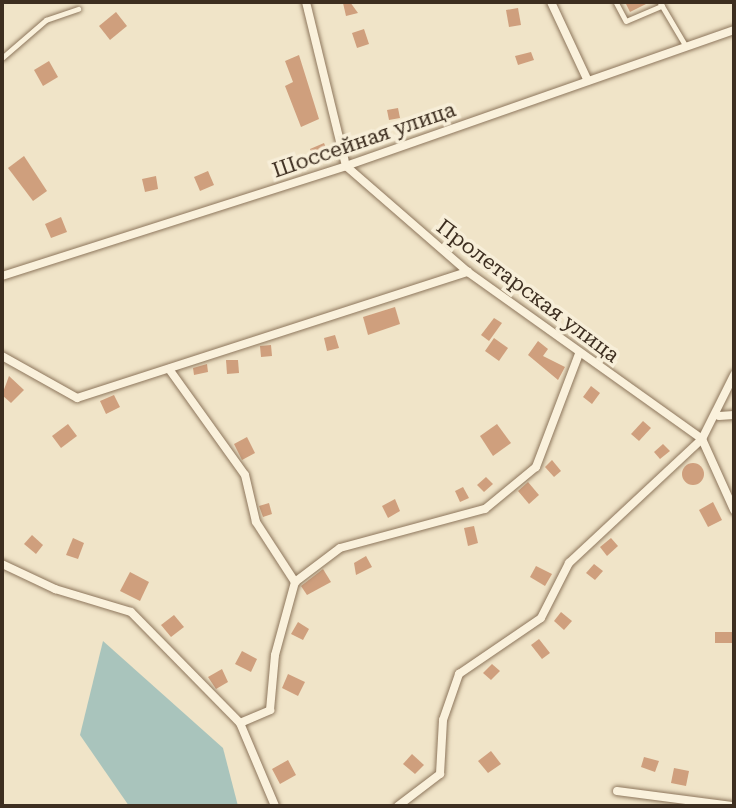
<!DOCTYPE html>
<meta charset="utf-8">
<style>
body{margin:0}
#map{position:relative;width:736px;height:808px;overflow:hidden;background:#f0e4c8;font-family:"Roboto Serif",serif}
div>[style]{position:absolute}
.water>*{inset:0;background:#a9c4bc}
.building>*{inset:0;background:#cf9f7d}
.round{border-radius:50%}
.roads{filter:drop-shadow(0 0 2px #8d765c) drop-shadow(0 0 2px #8d765c)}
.lane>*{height:4.5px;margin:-2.25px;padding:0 2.25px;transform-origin:2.25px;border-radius:2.25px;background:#faf1dc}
.street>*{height:8px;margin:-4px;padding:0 4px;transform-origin:4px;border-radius:4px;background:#faf1dc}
span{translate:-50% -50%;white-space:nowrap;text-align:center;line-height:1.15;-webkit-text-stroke:7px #f7eed8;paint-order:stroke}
.street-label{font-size:21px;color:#3d2e20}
.frame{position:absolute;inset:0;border:4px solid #3d2e20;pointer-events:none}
</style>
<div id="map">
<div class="water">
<i style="clip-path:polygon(103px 641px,223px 748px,238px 806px,129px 806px,80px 735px)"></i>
</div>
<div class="building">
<i style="clip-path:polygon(350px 2px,358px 13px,346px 16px,343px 3px)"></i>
<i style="clip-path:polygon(625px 2px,650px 2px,630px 12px)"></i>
<i style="clip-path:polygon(518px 8px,521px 25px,509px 27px,506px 10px)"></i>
<i style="clip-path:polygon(116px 12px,127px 26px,110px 40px,99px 26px)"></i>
<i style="clip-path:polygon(364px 29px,369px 44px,357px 48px,352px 33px)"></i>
<i style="clip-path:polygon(531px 52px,534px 60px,518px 65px,515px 56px)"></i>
<i style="clip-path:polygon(299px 55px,319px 119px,301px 127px,285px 86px,293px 82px,285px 61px)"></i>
<i style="clip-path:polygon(49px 61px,58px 77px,43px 86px,34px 70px)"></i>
<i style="clip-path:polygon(398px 108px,400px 118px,389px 120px,387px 110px)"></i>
<i style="clip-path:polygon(324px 143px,328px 153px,314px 159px,310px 149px)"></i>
<i style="clip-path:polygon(24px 156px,47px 191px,33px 201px,8px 168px)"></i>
<i style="clip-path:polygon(208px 171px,214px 185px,200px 191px,194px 177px)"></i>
<i style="clip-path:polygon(156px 176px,158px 189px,145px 192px,142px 179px)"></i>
<i style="clip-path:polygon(61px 217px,67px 232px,51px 238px,45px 224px)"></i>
<i style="clip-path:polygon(395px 307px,400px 324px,368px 335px,363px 317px)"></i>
<i style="clip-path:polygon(494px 318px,502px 323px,489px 341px,481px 335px)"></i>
<i style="clip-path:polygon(335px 335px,339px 348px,327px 351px,324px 338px)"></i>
<i style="clip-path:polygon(494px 338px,508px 348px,499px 361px,485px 351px)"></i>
<i style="clip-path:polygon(538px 341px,548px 349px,543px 356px,565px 367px,558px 380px,528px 355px)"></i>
<i style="clip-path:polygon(271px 345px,272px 356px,261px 357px,260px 346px)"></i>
<i style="clip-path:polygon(226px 360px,238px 360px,239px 373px,227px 374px)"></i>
<i style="clip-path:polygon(207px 364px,208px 372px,194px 375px,193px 368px)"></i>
<i style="clip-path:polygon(9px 376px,24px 390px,11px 403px,2px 395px)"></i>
<i style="clip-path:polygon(591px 386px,600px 393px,592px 404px,583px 397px)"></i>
<i style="clip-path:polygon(114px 395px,120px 407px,106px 414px,100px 401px)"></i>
<i style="clip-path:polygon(643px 421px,651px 428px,639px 441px,631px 434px)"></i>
<i style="clip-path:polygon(68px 424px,77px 436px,61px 448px,52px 436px)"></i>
<i style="clip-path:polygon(497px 424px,511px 443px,493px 456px,480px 436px)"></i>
<i style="clip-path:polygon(247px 437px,255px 453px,242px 460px,234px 444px)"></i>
<i style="clip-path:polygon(663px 444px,670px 451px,660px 459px,654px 452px)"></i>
<i style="clip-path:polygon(552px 460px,561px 471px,554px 477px,545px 467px)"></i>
<i class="round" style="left:682px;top:463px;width:22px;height:22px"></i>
<i style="clip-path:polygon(486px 477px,493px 484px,484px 492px,477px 485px)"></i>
<i style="clip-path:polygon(528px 482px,539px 495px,529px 504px,518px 491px)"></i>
<i style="clip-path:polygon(463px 487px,469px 498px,460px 502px,455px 491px)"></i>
<i style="clip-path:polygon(395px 499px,400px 511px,388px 518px,382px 506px)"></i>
<i style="clip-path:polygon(713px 502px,722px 520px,708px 527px,699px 510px)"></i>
<i style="clip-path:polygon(269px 503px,272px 514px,263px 517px,259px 506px)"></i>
<i style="clip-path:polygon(474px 526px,478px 543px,468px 546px,464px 528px)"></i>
<i style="clip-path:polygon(32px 535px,43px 545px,36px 554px,24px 544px)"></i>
<i style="clip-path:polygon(73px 538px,84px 543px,78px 559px,66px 555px)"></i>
<i style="clip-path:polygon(611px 538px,618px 546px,607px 556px,600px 547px)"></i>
<i style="clip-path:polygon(366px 556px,372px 567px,356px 575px,354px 563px)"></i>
<i style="clip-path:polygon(594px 564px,603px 571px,595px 580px,586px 573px)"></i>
<i style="clip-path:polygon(536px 566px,552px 574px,545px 586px,530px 577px)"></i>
<i style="clip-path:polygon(323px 569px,331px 582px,307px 595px,301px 586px)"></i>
<i style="clip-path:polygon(130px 572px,149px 582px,140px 601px,120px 591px)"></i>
<i style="clip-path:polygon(561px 612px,572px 621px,564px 630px,554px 621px)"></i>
<i style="clip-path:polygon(174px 615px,184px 627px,171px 637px,161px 625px)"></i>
<i style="clip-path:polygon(298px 622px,309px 629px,303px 640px,291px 634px)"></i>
<i style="clip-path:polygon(715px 632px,732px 632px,732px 643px,715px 643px)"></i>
<i style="clip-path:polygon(539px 639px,550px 653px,542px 659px,531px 645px)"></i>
<i style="clip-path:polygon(242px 651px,257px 659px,251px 672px,235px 664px)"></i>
<i style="clip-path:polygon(492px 664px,500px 671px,491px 680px,483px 673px)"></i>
<i style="clip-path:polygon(222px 669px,228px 682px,216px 689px,208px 677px)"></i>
<i style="clip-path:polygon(288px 674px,305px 682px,298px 696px,282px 688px)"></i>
<i style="clip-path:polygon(491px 751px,501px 764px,488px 773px,478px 761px)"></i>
<i style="clip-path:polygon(412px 754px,424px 765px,415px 774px,403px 764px)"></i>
<i style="clip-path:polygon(644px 757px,659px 761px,655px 772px,641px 767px)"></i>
<i style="clip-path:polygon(288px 760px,296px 775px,280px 784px,272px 769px)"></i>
<i style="clip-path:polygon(674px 768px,689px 771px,686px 786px,671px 783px)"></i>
</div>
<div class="roads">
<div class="lane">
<i style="left:616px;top:2px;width:21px;rotate:62deg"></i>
<i style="left:626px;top:21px;width:39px;rotate:-23deg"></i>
<i style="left:660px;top:2px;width:51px;rotate:59.4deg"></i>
<i style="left:2px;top:58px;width:58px;rotate:-40.8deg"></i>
<i style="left:46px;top:20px;width:34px;rotate:-19deg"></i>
</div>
<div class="street">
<i style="left:306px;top:2px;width:169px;rotate:76.3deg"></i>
<i style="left:346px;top:166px;width:162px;rotate:41deg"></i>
<i style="left:468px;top:272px;width:287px;rotate:35.5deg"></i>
<i style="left:702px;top:439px;width:78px;rotate:65.7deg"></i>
<i style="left:551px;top:2px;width:85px;rotate:64.9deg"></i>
<i style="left:2px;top:276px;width:361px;rotate:-17.7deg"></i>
<i style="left:346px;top:166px;width:411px;rotate:-19.3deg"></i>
<i style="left:2px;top:356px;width:86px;rotate:29.2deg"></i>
<i style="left:77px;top:398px;width:411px;rotate:-17.9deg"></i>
<i style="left:169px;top:369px;width:130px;rotate:54.4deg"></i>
<i style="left:245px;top:475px;width:48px;rotate:76.8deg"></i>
<i style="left:256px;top:522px;width:72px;rotate:57deg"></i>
<i style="left:719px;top:416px;width:15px;rotate:-4deg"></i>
<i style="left:2px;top:564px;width:59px;rotate:25.3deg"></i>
<i style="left:55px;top:589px;width:79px;rotate:16.8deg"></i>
<i style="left:131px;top:612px;width:156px;rotate:45.5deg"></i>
<i style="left:240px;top:723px;width:90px;rotate:67.1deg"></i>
<i style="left:240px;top:723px;width:33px;rotate:-23deg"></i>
<i style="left:270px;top:710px;width:55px;rotate:-84.8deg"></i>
<i style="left:275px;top:655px;width:76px;rotate:-74.7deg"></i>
<i style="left:295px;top:582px;width:56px;rotate:-37.1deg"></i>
<i style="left:340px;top:548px;width:150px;rotate:-15.1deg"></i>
<i style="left:485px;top:509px;width:66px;rotate:-39.5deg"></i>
<i style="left:536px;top:467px;width:121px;rotate:-69.2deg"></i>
<i style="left:617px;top:791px;width:116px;rotate:7.4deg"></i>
<i style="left:398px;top:806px;width:53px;rotate:-37.3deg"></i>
<i style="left:440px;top:774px;width:54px;rotate:-86.8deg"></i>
<i style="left:443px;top:720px;width:49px;rotate:-70.8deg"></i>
<i style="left:459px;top:674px;width:99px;rotate:-34.3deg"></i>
<i style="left:541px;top:618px;width:62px;rotate:-63deg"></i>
<i style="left:569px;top:563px;width:182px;rotate:-43deg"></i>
<i style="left:702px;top:439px;width:72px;rotate:-63.4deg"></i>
</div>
</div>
<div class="street-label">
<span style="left:364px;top:140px;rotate:-19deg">Шоссейная улица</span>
<span style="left:528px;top:291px;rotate:37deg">Пролетарская улица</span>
</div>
<div class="frame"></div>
</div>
